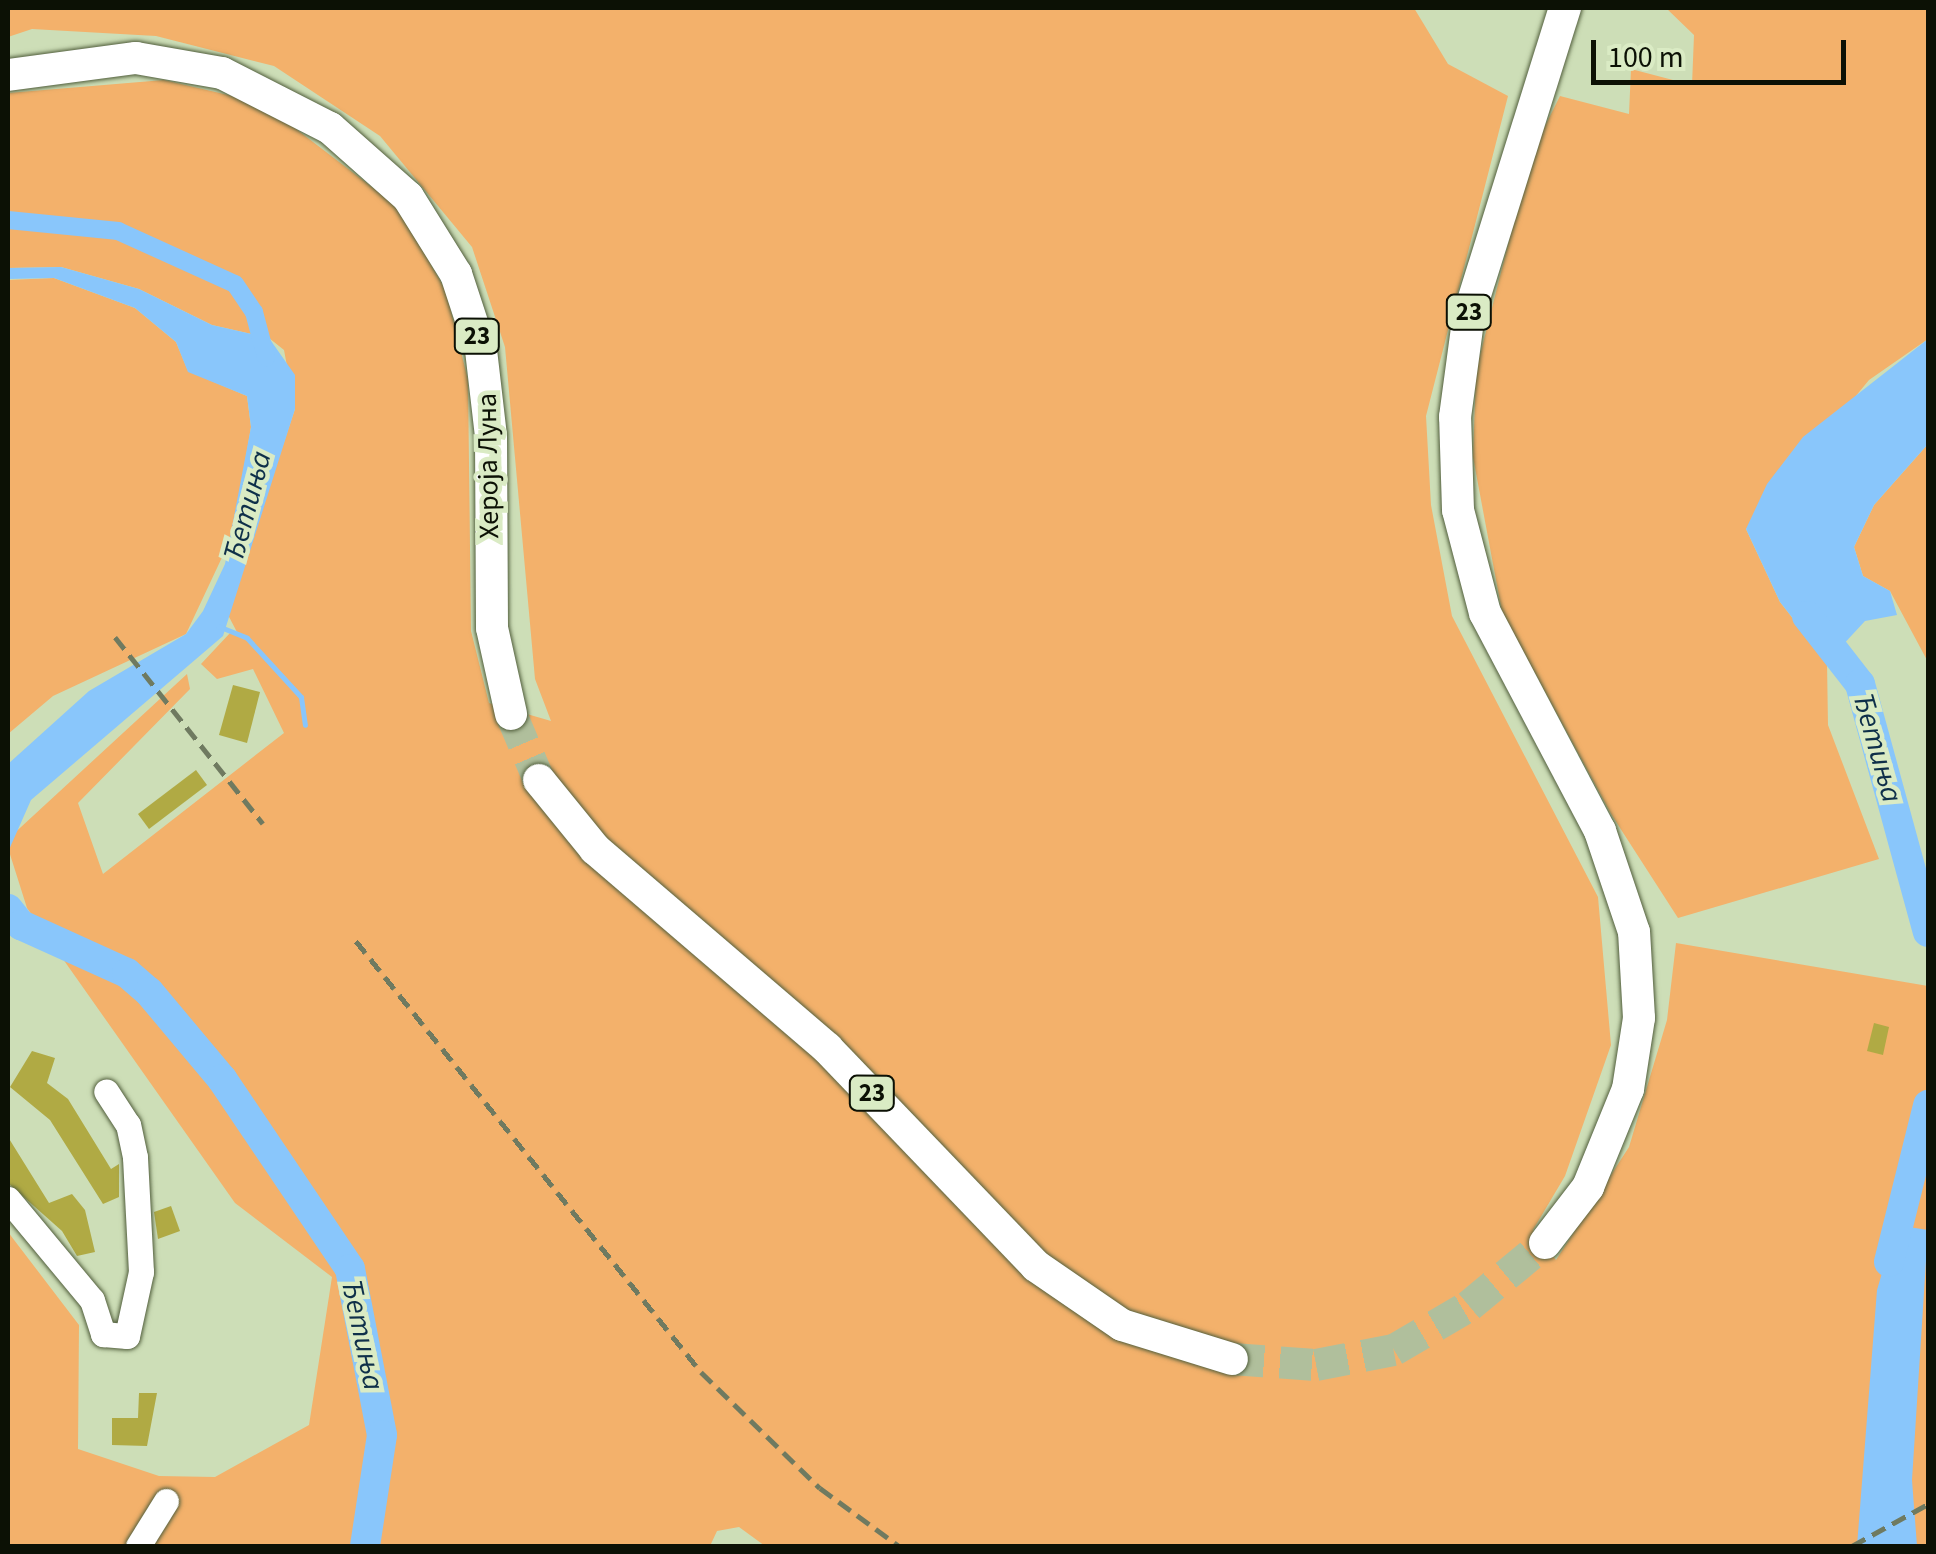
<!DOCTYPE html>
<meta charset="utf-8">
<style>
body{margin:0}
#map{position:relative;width:1936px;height:1554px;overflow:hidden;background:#cddeb7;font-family:"Source Sans 3",sans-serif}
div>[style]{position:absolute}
.green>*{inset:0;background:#f3b16b}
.water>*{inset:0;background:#89c6fb}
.stream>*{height:5px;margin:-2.5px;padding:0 2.5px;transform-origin:2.5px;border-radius:2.5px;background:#89c6fb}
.canal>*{height:18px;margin:-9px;padding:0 9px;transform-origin:9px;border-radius:9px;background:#89c6fb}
.river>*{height:30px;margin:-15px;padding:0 15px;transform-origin:15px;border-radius:15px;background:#89c6fb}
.building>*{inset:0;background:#b0aa44}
.major-tunnel>*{height:32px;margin-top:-16px;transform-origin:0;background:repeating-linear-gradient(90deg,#b0bf9c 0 32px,transparent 0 48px)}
.roads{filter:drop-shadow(0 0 2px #515e3c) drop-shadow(0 0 2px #515e3c)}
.minor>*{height:25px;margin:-12.5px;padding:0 12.5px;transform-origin:12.5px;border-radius:12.5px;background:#fff}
.major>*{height:32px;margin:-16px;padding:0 16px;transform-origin:16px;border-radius:16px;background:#fff}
.rail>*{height:5px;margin-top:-2.5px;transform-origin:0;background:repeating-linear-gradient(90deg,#6f7a60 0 15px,transparent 0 23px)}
span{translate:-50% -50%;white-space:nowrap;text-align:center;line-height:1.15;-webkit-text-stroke:9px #daebc4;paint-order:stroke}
.shield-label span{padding:2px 8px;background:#daebc4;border:2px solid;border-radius:8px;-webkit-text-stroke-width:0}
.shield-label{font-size:25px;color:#0c1105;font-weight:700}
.street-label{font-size:28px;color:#0c1105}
.water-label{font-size:30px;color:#0e2f49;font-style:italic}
.frame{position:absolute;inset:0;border:10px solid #0c1105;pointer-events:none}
.scale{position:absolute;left:1591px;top:40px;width:255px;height:45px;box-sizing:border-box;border:5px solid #0c1105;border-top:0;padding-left:12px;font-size:30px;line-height:35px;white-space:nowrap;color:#0c1105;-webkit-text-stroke:8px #daebc4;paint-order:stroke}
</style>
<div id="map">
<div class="green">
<i style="clip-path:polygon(8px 8px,1414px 8px,1448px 64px,1508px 96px,1426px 416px,1431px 505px,1452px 616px,1598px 897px,1611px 1045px,1565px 1176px,1533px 1230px,1556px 1260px,1629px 1147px,1667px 1020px,1676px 943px,1928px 986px,1928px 1546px,765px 1546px,739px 1527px,717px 1531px,710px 1546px,8px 1546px,8px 1232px,79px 1325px,78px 1449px,159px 1476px,215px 1477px,309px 1425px,332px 1277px,235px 1203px,27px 908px,8px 848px,8px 839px,187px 674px,190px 689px,78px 803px,103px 874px,284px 733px,253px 669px,217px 679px,201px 664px,230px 633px,238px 634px,227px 613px,295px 409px,284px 350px,269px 338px,212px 325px,139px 289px,61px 267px,8px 268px,8px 93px,164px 80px,262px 103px,398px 207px,446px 291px,468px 380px,471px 631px,489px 703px,551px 721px,535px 679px,505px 347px,472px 247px,380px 136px,274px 66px,156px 36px,32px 29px,8px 37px)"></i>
<i style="clip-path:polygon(1666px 8px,1928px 8px,1928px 339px,1869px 380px,1746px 529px,1780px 602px,1827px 662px,1828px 725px,1879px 859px,1678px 918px,1611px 814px,1502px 612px,1473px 457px,1476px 371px,1531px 154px,1560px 96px,1629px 114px,1631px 69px,1692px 85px,1694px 35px)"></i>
<i style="clip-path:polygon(54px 278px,135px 308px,176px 342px,188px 371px,247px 396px,251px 427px,233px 534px,186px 634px,53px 696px,8px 734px,8px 280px)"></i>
<i style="clip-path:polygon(1928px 444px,1928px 662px,1890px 591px,1863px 576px,1854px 547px,1874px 505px)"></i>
</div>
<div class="water">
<i style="clip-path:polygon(61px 267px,139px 289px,212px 325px,269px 338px,295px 375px,295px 409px,223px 636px,31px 800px,8px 852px,8px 764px,89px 691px,186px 634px,203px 611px,225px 564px,251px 427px,247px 396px,188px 372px,176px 342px,135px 308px,54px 278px,8px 279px,8px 268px)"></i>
<i style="clip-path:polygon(1928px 339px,1928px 444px,1874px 505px,1854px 547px,1863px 576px,1890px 591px,1897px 615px,1865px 621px,1827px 662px,1780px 602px,1746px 529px,1767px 484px,1803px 437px)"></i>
<i style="clip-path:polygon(1896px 1225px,1928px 1230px,1912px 1480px,1917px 1546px,1857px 1546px,1877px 1290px)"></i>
</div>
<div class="stream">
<i style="left:218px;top:626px;width:31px;rotate:22deg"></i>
<i style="left:247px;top:638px;width:80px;rotate:47.5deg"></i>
<i style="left:301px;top:697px;width:28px;rotate:82deg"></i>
</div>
<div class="canal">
<i style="left:8px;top:220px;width:111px;rotate:5.7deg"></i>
<i style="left:118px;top:231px;width:128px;rotate:24.4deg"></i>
<i style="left:235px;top:284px;width:34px;rotate:56deg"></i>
<i style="left:254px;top:312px;width:47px;rotate:75.1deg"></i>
</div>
<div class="river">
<i style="left:1807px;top:616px;width:86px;rotate:52.1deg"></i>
<i style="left:1860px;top:684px;width:257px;rotate:74.7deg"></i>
<i style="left:8px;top:909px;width:21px;rotate:51deg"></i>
<i style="left:21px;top:925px;width:116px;rotate:24.4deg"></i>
<i style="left:127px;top:973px;width:29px;rotate:41deg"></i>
<i style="left:149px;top:992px;width:114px;rotate:50deg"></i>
<i style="left:222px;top:1079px;width:229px;rotate:56deg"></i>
<i style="left:350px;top:1269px;width:169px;rotate:79.1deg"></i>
<i style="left:382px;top:1435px;width:112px;rotate:98.7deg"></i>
<i style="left:1889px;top:1262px;width:162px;rotate:-76deg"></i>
</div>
<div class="building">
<i style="clip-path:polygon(233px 685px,260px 692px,247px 743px,219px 735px)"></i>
<i style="clip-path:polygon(196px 770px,207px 785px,149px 829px,138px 814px)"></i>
<i style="clip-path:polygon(1874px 1023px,1889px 1027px,1883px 1055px,1867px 1051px)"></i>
<i style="clip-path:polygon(32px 1051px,55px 1058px,47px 1083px,68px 1099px,111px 1169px,119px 1164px,119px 1197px,103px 1204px,50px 1120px,10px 1087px)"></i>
<i style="clip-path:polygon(8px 1137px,49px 1203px,72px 1194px,85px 1210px,95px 1252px,77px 1256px,62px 1231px,8px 1183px)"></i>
<i style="clip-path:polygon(171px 1206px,180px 1231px,158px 1239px,154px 1212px)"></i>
<i style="clip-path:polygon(139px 1393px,157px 1393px,147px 1446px,112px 1445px,112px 1418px,138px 1418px)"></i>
</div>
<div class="major-tunnel">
<i style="left:511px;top:714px;width:72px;rotate:67deg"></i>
<i style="left:1232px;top:1359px;width:84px;rotate:4.1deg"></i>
<i style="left:1316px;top:1365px;width:79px;rotate:-10.9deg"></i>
<i style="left:1394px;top:1350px;width:87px;rotate:-30.4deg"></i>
<i style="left:1469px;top:1306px;width:99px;rotate:-39.7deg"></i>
</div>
<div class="roads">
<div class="minor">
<i style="left:8px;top:1199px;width:131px;rotate:50.3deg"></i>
<i style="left:92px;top:1300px;width:36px;rotate:72deg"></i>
<i style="left:103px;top:1334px;width:24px;rotate:5deg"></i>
<i style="left:127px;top:1336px;width:66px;rotate:-77.7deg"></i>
<i style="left:141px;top:1272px;width:115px;rotate:-93deg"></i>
<i style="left:135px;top:1157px;width:33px;rotate:-102deg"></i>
<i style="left:128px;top:1125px;width:40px;rotate:-122.9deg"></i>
<i style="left:138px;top:1546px;width:53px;rotate:-58.1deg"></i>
</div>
<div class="major">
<i style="left:8px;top:75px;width:129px;rotate:-7.6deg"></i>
<i style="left:136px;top:58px;width:87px;rotate:9.9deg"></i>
<i style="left:222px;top:73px;width:121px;rotate:27deg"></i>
<i style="left:330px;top:128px;width:104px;rotate:41.5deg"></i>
<i style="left:408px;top:197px;width:91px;rotate:58.1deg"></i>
<i style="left:456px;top:274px;width:80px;rotate:71.8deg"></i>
<i style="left:481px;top:350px;width:87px;rotate:83.4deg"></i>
<i style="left:491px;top:436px;width:192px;rotate:89.7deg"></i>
<i style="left:492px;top:628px;width:88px;rotate:77.5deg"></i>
<i style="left:539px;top:780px;width:89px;rotate:50.9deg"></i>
<i style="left:595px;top:849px;width:306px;rotate:40.6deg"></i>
<i style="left:827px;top:1048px;width:302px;rotate:46.2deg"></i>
<i style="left:1036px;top:1266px;width:104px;rotate:34.5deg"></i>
<i style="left:1122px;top:1325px;width:115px;rotate:17.2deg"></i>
<i style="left:1545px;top:1243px;width:71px;rotate:-52.5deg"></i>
<i style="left:1588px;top:1187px;width:106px;rotate:-67.8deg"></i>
<i style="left:1628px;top:1089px;width:72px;rotate:-81.2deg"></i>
<i style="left:1639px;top:1018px;width:86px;rotate:-93.3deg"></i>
<i style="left:1634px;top:932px;width:107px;rotate:-108.6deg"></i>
<i style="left:1600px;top:831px;width:246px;rotate:-117.8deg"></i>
<i style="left:1485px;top:613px;width:106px;rotate:-104.7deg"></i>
<i style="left:1458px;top:510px;width:93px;rotate:-91.8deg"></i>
<i style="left:1455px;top:417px;width:104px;rotate:-82.3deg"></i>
<i style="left:1469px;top:314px;width:321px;rotate:-72.6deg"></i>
</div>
</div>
<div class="rail">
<i style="left:115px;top:637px;width:238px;rotate:51.6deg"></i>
<i style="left:356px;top:941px;width:552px;rotate:51.32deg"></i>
<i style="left:701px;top:1372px;width:166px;rotate:44.3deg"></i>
<i style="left:820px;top:1488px;width:98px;rotate:36.3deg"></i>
<i style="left:1852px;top:1546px;width:87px;rotate:-28.9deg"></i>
</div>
<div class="shield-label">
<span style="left:1469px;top:312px">23</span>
<span style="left:477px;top:336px">23</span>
<span style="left:872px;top:1093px">23</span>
</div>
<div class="street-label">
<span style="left:488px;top:466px;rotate:-91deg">Хероја Луна</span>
</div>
<div class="water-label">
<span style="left:248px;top:506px;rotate:-75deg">Ђетиња</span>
<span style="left:1877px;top:748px;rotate:74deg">Ђетиња</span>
<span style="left:362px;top:1335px;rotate:78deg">Ђетиња</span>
</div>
<div class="frame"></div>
<div class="scale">100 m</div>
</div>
